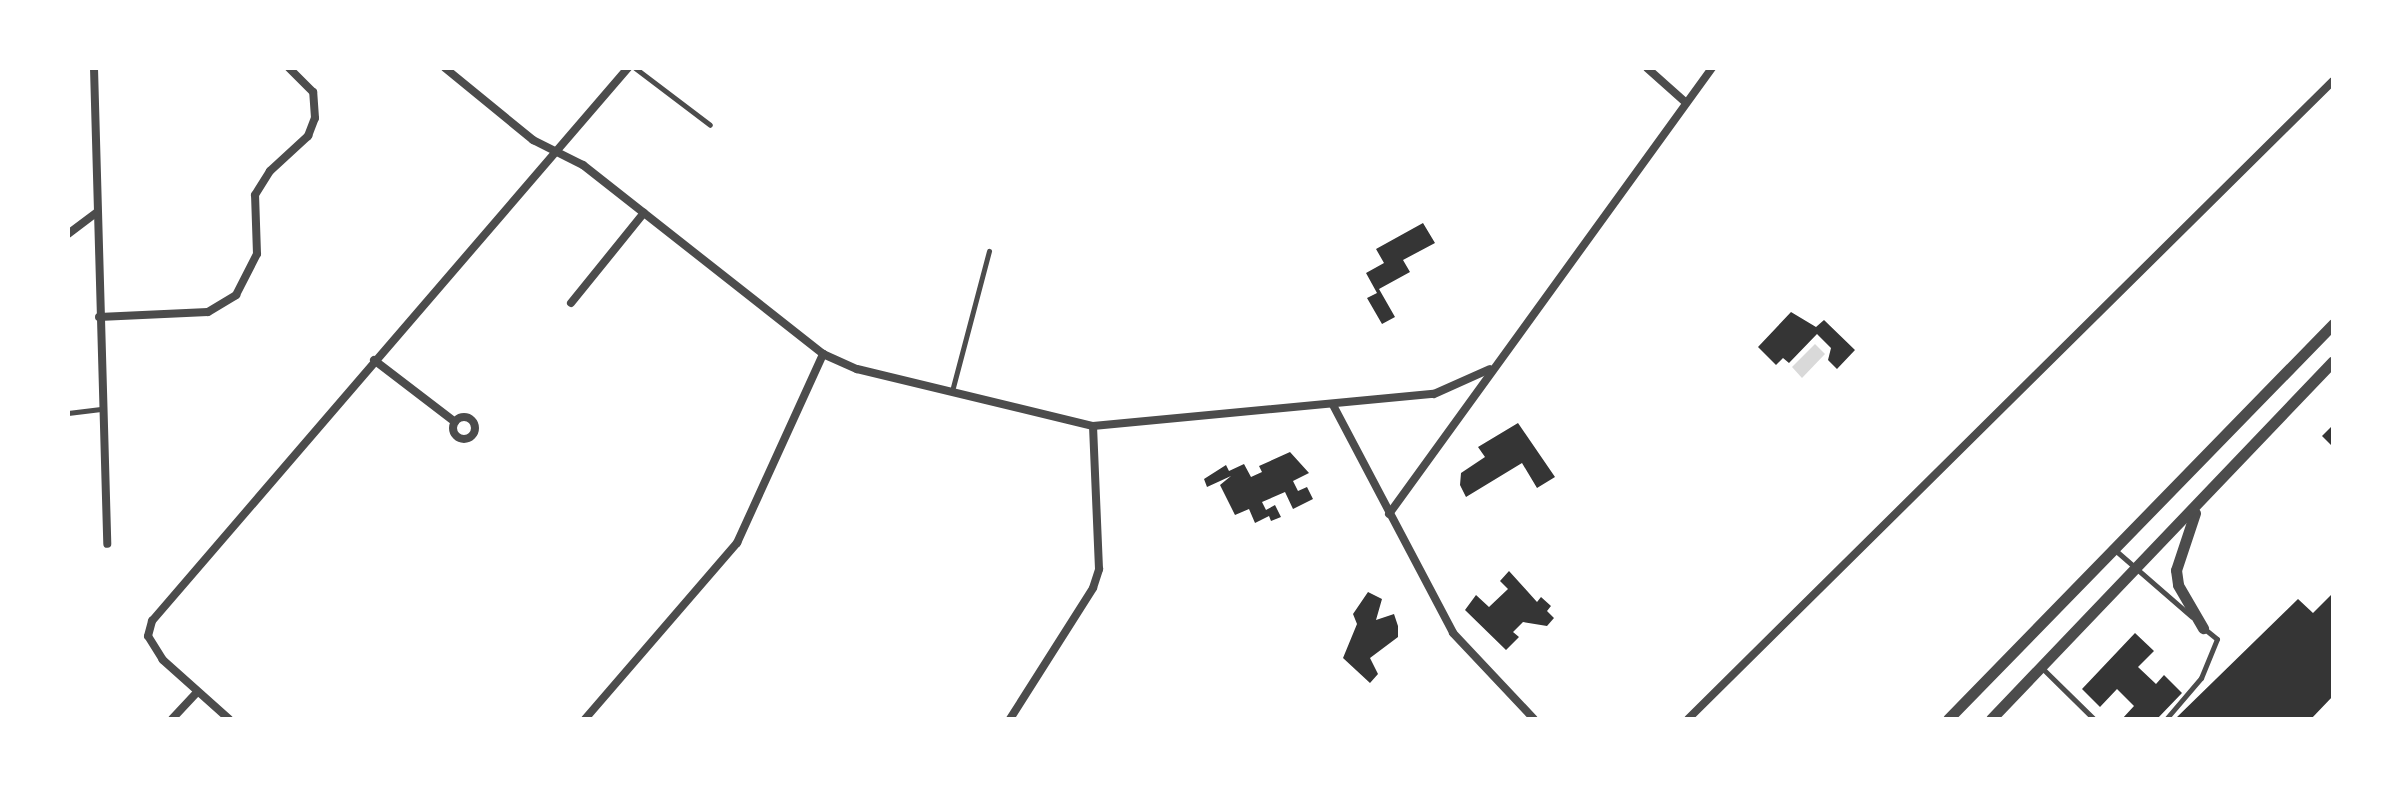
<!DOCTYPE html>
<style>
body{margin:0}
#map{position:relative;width:2401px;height:787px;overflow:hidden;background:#fff;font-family:Signika,sans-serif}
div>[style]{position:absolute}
.water>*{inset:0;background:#d9d9d9}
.building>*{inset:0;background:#353535}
.service>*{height:5px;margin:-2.5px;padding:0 2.5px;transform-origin:2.5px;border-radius:2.5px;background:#4c4c4c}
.minor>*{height:8px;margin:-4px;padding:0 4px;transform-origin:4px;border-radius:4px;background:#4c4c4c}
.minor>.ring{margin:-4px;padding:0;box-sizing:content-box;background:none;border:8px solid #4c4c4c;border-radius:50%}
.tertiary>*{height:11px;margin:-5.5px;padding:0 5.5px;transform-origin:5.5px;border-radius:5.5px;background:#4c4c4c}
span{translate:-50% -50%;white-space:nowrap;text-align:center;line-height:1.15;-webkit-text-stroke:6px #fff;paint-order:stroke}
.frame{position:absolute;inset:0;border:70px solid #fff;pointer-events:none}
</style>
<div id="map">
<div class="water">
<i style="clip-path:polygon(1815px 344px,1825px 354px,1802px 378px,1792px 367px)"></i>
</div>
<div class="building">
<i style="clip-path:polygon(1423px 223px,1435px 243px,1403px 260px,1410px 272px,1379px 289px,1395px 317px,1382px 324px,1367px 298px,1377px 293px,1366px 273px,1384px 263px,1376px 249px)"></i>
<i style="clip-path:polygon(1791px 312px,1816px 327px,1824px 320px,1855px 350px,1837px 369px,1828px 360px,1831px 348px,1817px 334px,1789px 363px,1783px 358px,1776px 365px,1758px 347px)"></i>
<i style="clip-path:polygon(1518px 423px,1555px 477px,1537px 488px,1522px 463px,1466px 497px,1460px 485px,1461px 473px,1485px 457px,1478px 447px)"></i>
<i style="clip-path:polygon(2333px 425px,2333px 447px,2322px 436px)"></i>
<i style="clip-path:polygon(1290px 452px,1309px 473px,1293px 481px,1298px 491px,1307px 487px,1313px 499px,1293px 509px,1285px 492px,1262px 502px,1266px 510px,1275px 505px,1281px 517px,1271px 521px,1269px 516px,1255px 523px,1249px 509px,1235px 515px,1220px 485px,1231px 476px,1207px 487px,1204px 479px,1226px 465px,1229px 471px,1244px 464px,1251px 477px,1262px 472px,1259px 466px)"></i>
<i style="clip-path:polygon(1509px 571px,1537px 602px,1541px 597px,1551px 606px,1547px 611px,1554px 618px,1547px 626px,1523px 622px,1513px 632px,1519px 637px,1506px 650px,1465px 610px,1476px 595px,1489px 607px,1508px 589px,1500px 581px)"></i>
<i style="clip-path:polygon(1368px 592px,1382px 599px,1376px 620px,1394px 614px,1398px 626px,1398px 637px,1370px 658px,1378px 674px,1370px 683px,1343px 658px,1357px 624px,1353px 614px)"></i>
<i style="clip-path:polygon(2331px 595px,2333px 696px,2311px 719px,2175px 719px,2298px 599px,2313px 613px)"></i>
<i style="clip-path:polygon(2135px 633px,2154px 651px,2138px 667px,2156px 684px,2164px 675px,2182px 693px,2157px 719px,2122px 719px,2134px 706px,2117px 689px,2100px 707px,2082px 689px)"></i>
</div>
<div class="service">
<i style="left:635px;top:68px;width:94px;rotate:37.2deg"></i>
<i style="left:952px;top:391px;width:145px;rotate:-75.2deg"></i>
<i style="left:68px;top:413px;width:33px;rotate:-7deg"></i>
<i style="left:2115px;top:550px;width:102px;rotate:41deg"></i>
<i style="left:2041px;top:667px;width:74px;rotate:44.5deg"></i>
<i style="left:2166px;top:719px;width:54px;rotate:-49.5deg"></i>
<i style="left:2201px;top:678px;width:42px;rotate:-67.7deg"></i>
<i style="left:2217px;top:639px;width:19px;rotate:-141deg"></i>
</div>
<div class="minor">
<i style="left:94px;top:68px;width:476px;rotate:88.4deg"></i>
<i style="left:445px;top:68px;width:114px;rotate:39.3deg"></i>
<i style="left:533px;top:140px;width:56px;rotate:26.6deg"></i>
<i style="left:583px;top:165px;width:305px;rotate:38.2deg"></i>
<i style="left:823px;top:354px;width:37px;rotate:24deg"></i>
<i style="left:857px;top:369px;width:243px;rotate:13.6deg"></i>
<i style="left:1093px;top:426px;width:342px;rotate:-5.4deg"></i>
<i style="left:1434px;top:394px;width:61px;rotate:-24.1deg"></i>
<i style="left:1647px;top:68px;width:50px;rotate:41.7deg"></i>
<i style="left:68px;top:234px;width:36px;rotate:-37deg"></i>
<i style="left:571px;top:303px;width:116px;rotate:-51deg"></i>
<i style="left:99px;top:317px;width:109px;rotate:-2.6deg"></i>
<i style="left:208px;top:312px;width:33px;rotate:-31deg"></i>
<i style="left:236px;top:295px;width:46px;rotate:-62.9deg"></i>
<i style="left:257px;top:254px;width:59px;rotate:-91.9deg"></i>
<i style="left:255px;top:195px;width:28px;rotate:-58deg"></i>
<i style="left:270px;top:171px;width:52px;rotate:-42.6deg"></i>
<i style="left:308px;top:136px;width:19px;rotate:-69deg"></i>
<i style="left:315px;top:118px;width:26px;rotate:-94deg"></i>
<i style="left:313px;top:92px;width:34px;rotate:-135deg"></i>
<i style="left:374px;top:360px;width:102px;rotate:37.4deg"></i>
<i style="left:1333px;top:405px;width:258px;rotate:62.2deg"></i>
<i style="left:1453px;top:633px;width:118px;rotate:46.7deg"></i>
<i class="ring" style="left:453px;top:417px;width:14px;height:14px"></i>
<i style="left:1389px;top:514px;width:551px;rotate:-54.09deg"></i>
<i style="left:172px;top:719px;width:37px;rotate:-47deg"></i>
<i style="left:229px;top:719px;width:89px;rotate:-138.2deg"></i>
<i style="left:163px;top:660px;width:28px;rotate:-122deg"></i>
<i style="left:148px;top:636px;width:16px;rotate:-75deg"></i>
<i style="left:152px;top:621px;width:730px;rotate:-49.28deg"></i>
<i style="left:585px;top:719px;width:233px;rotate:-49.2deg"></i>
<i style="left:737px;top:543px;width:208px;rotate:-65.5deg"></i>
<i style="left:1010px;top:719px;width:155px;rotate:-57.6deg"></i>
<i style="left:1093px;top:588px;width:20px;rotate:-72deg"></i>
<i style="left:1099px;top:569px;width:143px;rotate:-92.4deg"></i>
<i style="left:1688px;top:719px;width:907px;rotate:-44.69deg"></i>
</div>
<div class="tertiary">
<i style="left:2195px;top:513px;width:60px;rotate:108.4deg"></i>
<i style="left:2176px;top:570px;width:15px;rotate:82deg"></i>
<i style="left:2178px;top:585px;width:50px;rotate:59.8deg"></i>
<i style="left:1948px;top:719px;width:552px;rotate:-45.73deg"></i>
<i style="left:1991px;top:719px;width:495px;rotate:-46.3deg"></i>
</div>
<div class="frame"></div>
</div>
